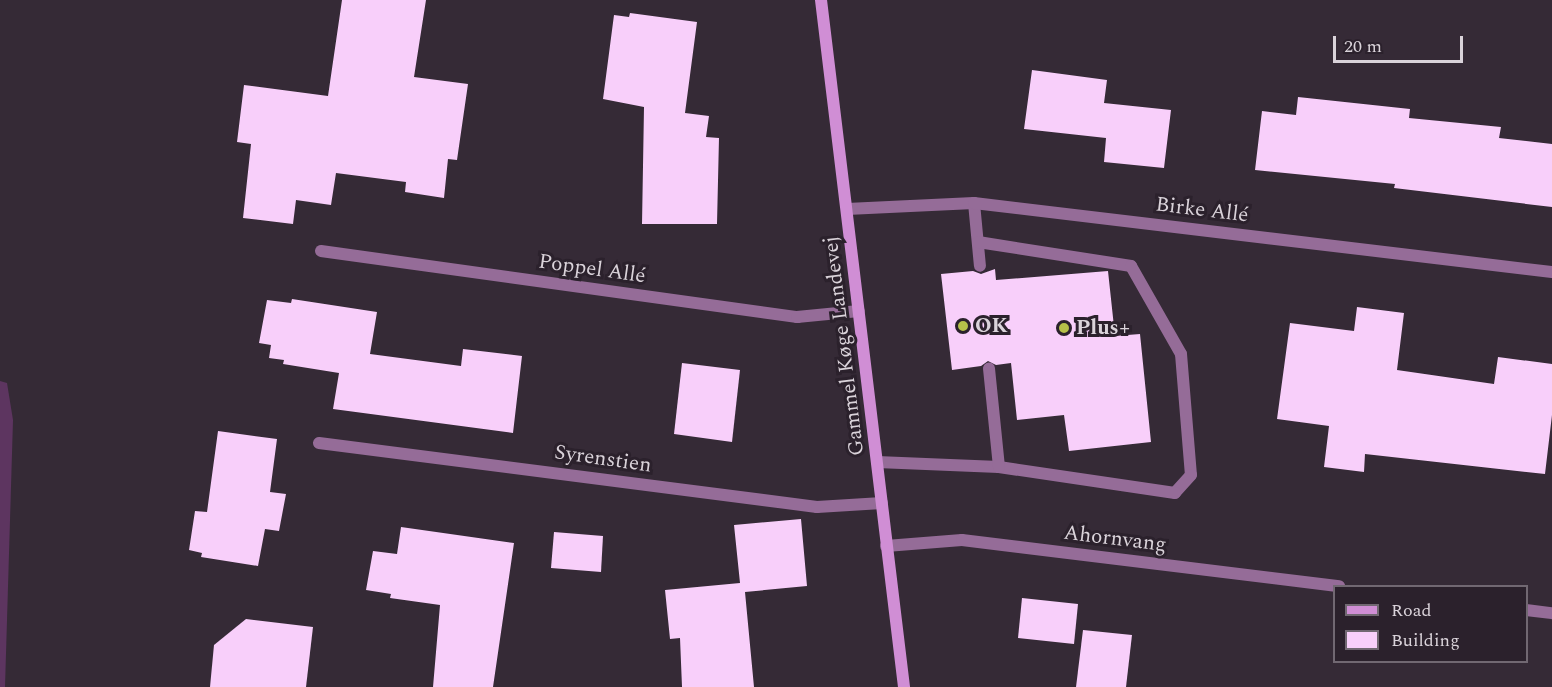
<!DOCTYPE html>
<meta charset="utf-8">
<style>
body{margin:0}
#map{position:relative;width:1552px;height:687px;overflow:hidden;background:#352a36;font-family:Spectral,serif}
div>[style]{position:absolute}
.green>*{inset:0;background:#5d3560}
.building>*{inset:0;background:#f8cffa}
.lane>*{height:12px;margin:-6px;padding:0 6px;transform-origin:6px;border-radius:6px;background:#956c98}
.street>*{height:12px;margin:-6px;padding:0 6px;transform-origin:6px;border-radius:6px;background:#956c98}
.secondary>*{height:12px;margin:-6px;padding:0 6px;transform-origin:6px;border-radius:6px;background:#d08ed5}
.dots>*{width:16px;height:16px;translate:-50% -50%;box-sizing:border-box;border:3px solid #2b212c;border-radius:50%}
span{translate:-50% -50%;white-space:nowrap;text-align:center;line-height:1.15;-webkit-text-stroke:6px #2b212c;paint-order:stroke}
.street-label{font-size:21px;color:#dad3da}
.poi-label{font-size:21px;color:#dad3da;font-weight:700}
.left{translate:0 -50%;text-align:left}
.legend{position:absolute;left:1333px;top:585px;width:195px;height:78px;box-sizing:border-box;background:#2b212c;border:2px solid #716872;margin:0;padding:8px 10px;list-style:none;font-size:18px;color:#dad3da}
.legend li{display:flex;align-items:center;gap:12px;height:30px}
.legend b{width:30px;border:2px solid #716872}
.scale{position:absolute;left:1333px;top:36px;width:130px;height:27px;box-sizing:border-box;border:3px solid #dad3da;border-top:0;padding-left:8px;font-size:18px;line-height:21px;white-space:nowrap;color:#dad3da;-webkit-text-stroke:4px #2b212c;paint-order:stroke}
</style>
<div id="map">
<div class="green">
<i style="clip-path:polygon(0 381px,7px 383px,13px 420px,5px 687px,0 687px)"></i>
</div>
<div class="building">
<i style="clip-path:polygon(342px 0,426px 0,414px 77px,468px 84px,457px 160px,448px 159px,444px 198px,405px 192px,406px 182px,336px 173px,331px 205px,296px 200px,293px 224px,243px 218px,251px 144px,237px 142px,244px 85px,328px 96px)"></i>
<i style="clip-path:polygon(630px 13px,697px 22px,685px 113px,709px 116px,706px 137px,719px 138px,717px 224px,642px 224px,644px 107px,603px 99px,614px 15px,629px 17px)"></i>
<i style="clip-path:polygon(1032px 70px,1107px 80px,1104px 103px,1171px 110px,1164px 168px,1104px 162px,1106px 138px,1024px 129px)"></i>
<i style="clip-path:polygon(1298px 97px,1410px 109px,1409px 118px,1501px 127px,1499px 138px,1552px 144px,1552px 207px,1394px 188px,1395px 184px,1255px 170px,1262px 111px,1296px 115px)"></i>
<i style="clip-path:polygon(995px 269px,996px 280px,1108px 271px,1115px 336px,1140px 334px,1151px 442px,1069px 451px,1064px 415px,1017px 420px,1011px 363px,996px 365px,988px 361px,981px 366px,952px 370px,941px 274px,973px 271px,981px 274px)"></i>
<i style="clip-path:polygon(292px 299px,377px 312px,370px 354px,461px 366px,463px 349px,522px 356px,513px 433px,333px 409px,339px 373px,283px 364px,284px 360px,269px 358px,271px 345px,259px 343px,267px 300px,291px 303px)"></i>
<i style="clip-path:polygon(1357px 307px,1404px 313px,1397px 370px,1494px 384px,1498px 357px,1552px 364px,1552px 415px,1545px 474px,1365px 454px,1364px 472px,1324px 467px,1329px 426px,1277px 419px,1290px 323px,1354px 331px)"></i>
<i style="clip-path:polygon(682px 363px,740px 370px,732px 442px,674px 434px)"></i>
<i style="clip-path:polygon(218px 431px,277px 439px,270px 492px,286px 494px,279px 531px,265px 529px,258px 566px,201px 557px,202px 553px,189px 550px,195px 511px,207px 512px)"></i>
<i style="clip-path:polygon(801px 519px,807px 586px,745px 592px,754px 687px,682px 687px,680px 638px,670px 639px,665px 590px,740px 583px,734px 525px)"></i>
<i style="clip-path:polygon(401px 527px,514px 543px,493px 687px,433px 687px,440px 605px,390px 598px,391px 594px,366px 590px,373px 551px,397px 554px)"></i>
<i style="clip-path:polygon(554px 532px,603px 536px,601px 572px,551px 568px)"></i>
<i style="clip-path:polygon(1022px 598px,1078px 604px,1074px 644px,1018px 638px)"></i>
<i style="clip-path:polygon(246px 619px,313px 627px,306px 687px,210px 687px,214px 645px)"></i>
<i style="clip-path:polygon(1083px 630px,1132px 635px,1126px 687px,1076px 687px)"></i>
</div>
<div class="lane">
<i style="left:974px;top:203px;width:63px;rotate:84.6deg"></i>
<i style="left:978px;top:242px;width:155px;rotate:8.9deg"></i>
<i style="left:1131px;top:266px;width:101px;rotate:60.4deg"></i>
<i style="left:1181px;top:354px;width:121px;rotate:85.3deg"></i>
<i style="left:1191px;top:475px;width:24px;rotate:132deg"></i>
<i style="left:1175px;top:493px;width:178px;rotate:-171.6deg"></i>
<i style="left:877px;top:462px;width:122px;rotate:2.3deg"></i>
<i style="left:999px;top:467px;width:99px;rotate:-95.8deg"></i>
</div>
<div class="street">
<i style="left:847px;top:209px;width:127px;rotate:-2.7deg"></i>
<i style="left:974px;top:203px;width:582px;rotate:6.81deg"></i>
<i style="left:321px;top:251px;width:481px;rotate:7.9deg"></i>
<i style="left:797px;top:317px;width:62px;rotate:-5.5deg"></i>
<i style="left:319px;top:443px;width:502px;rotate:7.32deg"></i>
<i style="left:817px;top:507px;width:65px;rotate:-3.5deg"></i>
<i style="left:886px;top:546px;width:76px;rotate:-4.5deg"></i>
<i style="left:962px;top:540px;width:380px;rotate:7deg"></i>
<i style="left:1526px;top:610px;width:26px;rotate:7deg"></i>
</div>
<div class="secondary">
<i style="left:821px;top:0;width:692px;rotate:83.11deg"></i>
</div>
<div class="dots">
<i style="left:963px;top:326px;background:#b6c149"></i>
<i style="left:1064px;top:328px;background:#b6c149"></i>
</div>
<div class="street-label">
<span style="left:1202px;top:210px;rotate:7deg">Birke Allé</span>
<span style="left:592px;top:269px;rotate:8deg">Poppel Allé</span>
<span style="left:844px;top:346px;rotate:-97deg">Gammel Køge Landevej</span>
<span style="left:603px;top:459px;rotate:8deg">Syrenstien</span>
<span style="left:1115px;top:539px;rotate:7deg">Ahornvang</span>
</div>
<div class="poi-label">
<span class="left" style="left:975px;top:326px">OK</span>
<span class="left" style="left:1076px;top:328px">Plus+</span>
</div>
<ul class="legend">
<li><b style="height:8px;background:#d08ed5"></b>Road</li>
<li><b style="height:16px;background:#f8cffa"></b>Building</li>
</ul>
<div class="scale">20 m</div>
</div>
